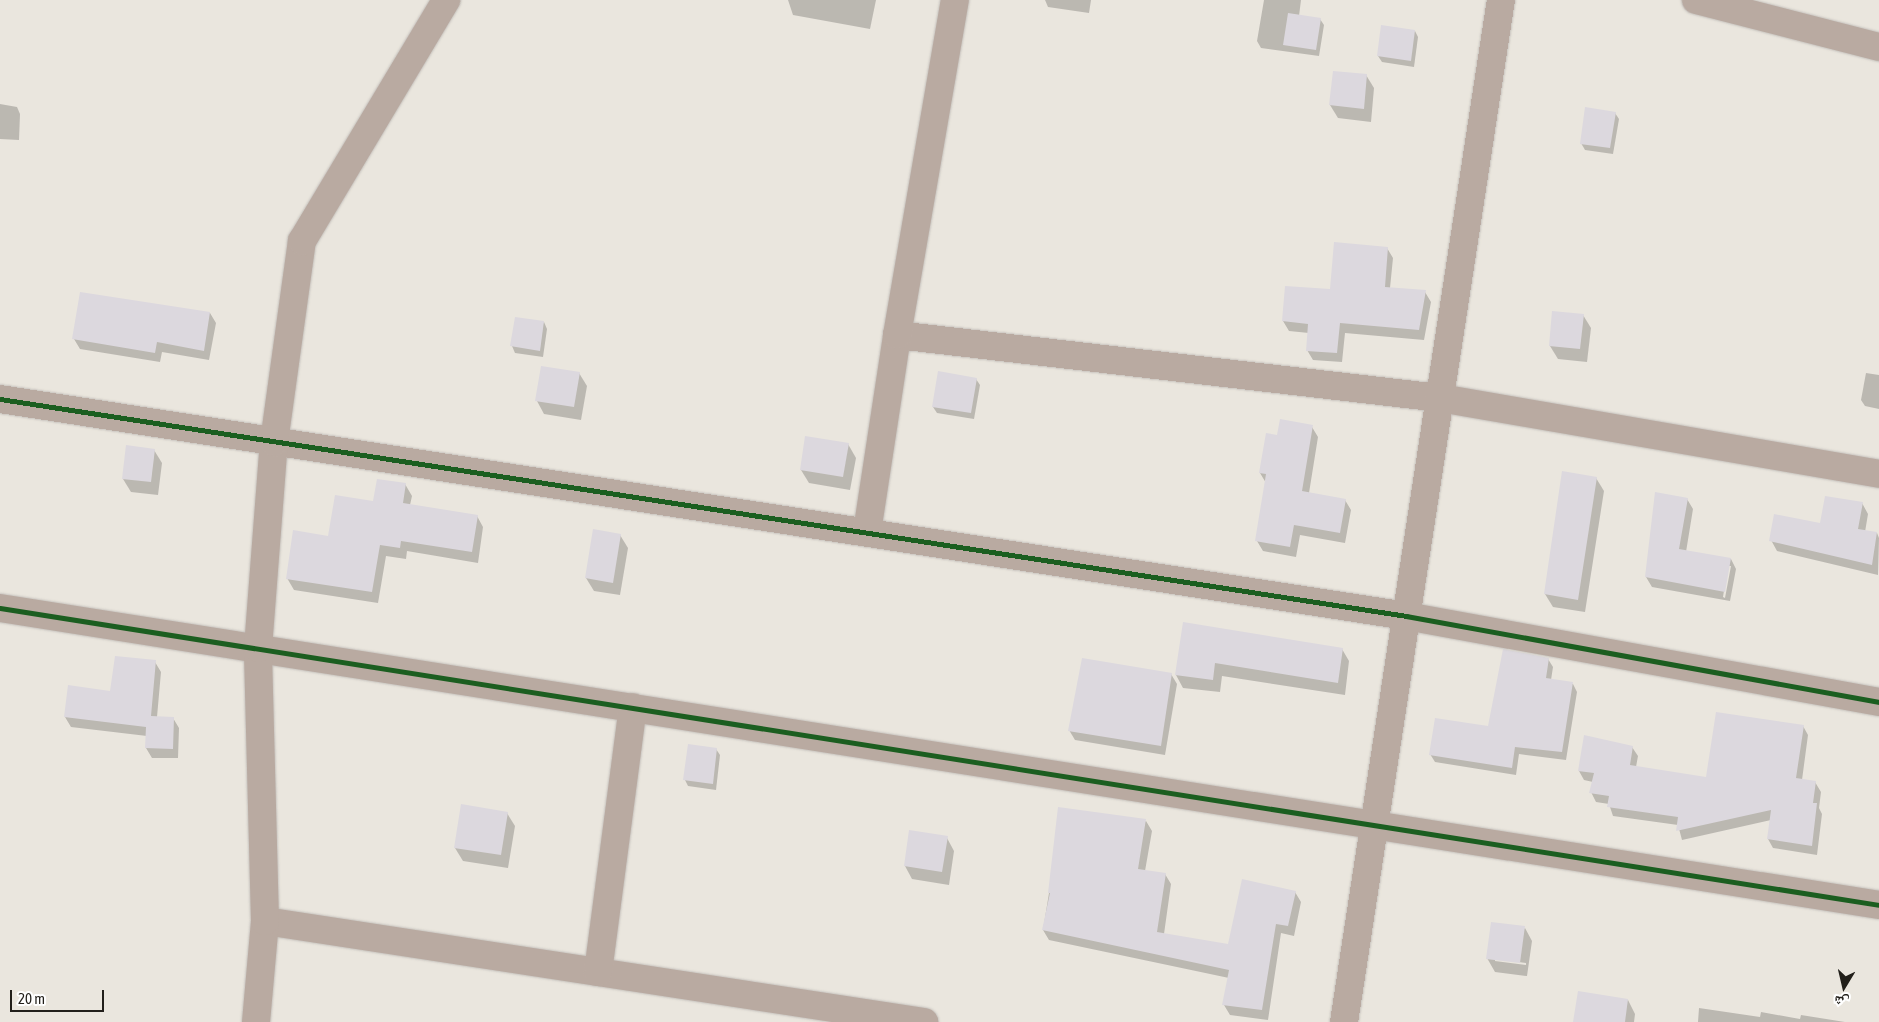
<!DOCTYPE html>
<meta charset="utf-8">
<style>
body{margin:0}
#map{position:relative;width:1879px;height:1022px;overflow:hidden;background:#eae6de;font-family:"Asap Condensed","Noto Naskh Arabic",sans-serif}
div>[style]{position:absolute}
.shadow>*{inset:0;background:#0003}
.building>*{inset:0;background:#dcd8de}
.roads{filter:drop-shadow(0 0 1px #c5c1bc) drop-shadow(0 0 1px #c5c1bc)}
.minor>*{height:28px;margin:-14px;padding:0 14px;transform-origin:14px;border-radius:14px;background:#b9aaa1}
.cycleway>*{height:5px;margin:-2.5px;padding:0 2.5px;transform-origin:2.5px;border-radius:2.5px;background:#1b5e20}
span{translate:-50% -50%;white-space:nowrap;text-align:center;line-height:1.15;-webkit-text-stroke:5px #fff;paint-order:stroke}
.north{position:absolute;left:1819px;top:962px;width:50px;height:50px;-webkit-text-stroke:4px #fff;paint-order:stroke;rotate:189deg;font-size:14px;font-weight:700;line-height:20px;text-align:center;color:#221f1a}
.north::after{content:'';display:block;margin:auto;width:18px;height:22px;background:#221f1a;clip-path:polygon(50% 0,100% 100%,50% 72%,0 100%)}
.scale{position:absolute;left:10px;top:990px;width:94px;height:22px;box-sizing:border-box;border:2px solid #221f1a;border-top:0;padding-left:6px;font-size:15px;line-height:18px;white-space:nowrap;color:#221f1a;-webkit-text-stroke:4px #fff;paint-order:stroke}
</style>
<div id="map">
<div class="shadow">
<i style="clip-path:polygon(788px 0,876px 0,870px 29px,793px 15px)"></i>
<i style="clip-path:polygon(1045px 0,1091px 0,1089px 13px,1048px 7px)"></i>
<i style="clip-path:polygon(1264px 0,1301px 0,1299px 16px,1320px 19px,1324px 25px,1319px 56px,1261px 48px,1257px 41px)"></i>
<i style="clip-path:polygon(1415px 31px,1418px 37px,1414px 67px,1382px 62px,1378px 56px)"></i>
<i style="clip-path:polygon(1366px 75px,1374px 88px,1371px 122px,1338px 118px,1330px 105px)"></i>
<i style="clip-path:polygon(0 104px,17px 107px,20px 114px,19px 140px,0 139px)"></i>
<i style="clip-path:polygon(1615px 113px,1619px 119px,1613px 154px,1585px 150px,1581px 143px)"></i>
<i style="clip-path:polygon(1387px 248px,1393px 258px,1390px 288px,1425px 292px,1431px 302px,1424px 340px,1345px 333px,1342px 362px,1313px 360px,1307px 350px,1309px 333px,1289px 331px,1283px 321px,1286px 287px,1331px 291px)"></i>
<i style="clip-path:polygon(210px 313px,216px 323px,209px 360px,162px 352px,160px 362px,80px 349px,74px 339px)"></i>
<i style="clip-path:polygon(1583px 315px,1591px 328px,1587px 362px,1558px 359px,1550px 346px)"></i>
<i style="clip-path:polygon(544px 322px,547px 329px,543px 357px,515px 353px,512px 346px)"></i>
<i style="clip-path:polygon(579px 373px,587px 386px,581px 420px,544px 414px,537px 401px)"></i>
<i style="clip-path:polygon(1866px 373px,1879px 375px,1879px 409px,1865px 406px,1861px 400px)"></i>
<i style="clip-path:polygon(976px 379px,980px 385px,974px 419px,937px 413px,933px 407px)"></i>
<i style="clip-path:polygon(1312px 427px,1318px 437px,1309px 493px,1345px 500px,1351px 510px,1345px 543px,1300px 535px,1296px 557px,1263px 551px,1257px 541px,1266px 483px,1260px 473px,1278px 437px)"></i>
<i style="clip-path:polygon(848px 444px,856px 458px,850px 490px,809px 483px,801px 470px)"></i>
<i style="clip-path:polygon(127px 447px,154px 450px,162px 463px,158px 495px,131px 492px,123px 479px)"></i>
<i style="clip-path:polygon(1563px 472px,1596px 478px,1604px 491px,1585px 612px,1553px 607px,1545px 594px)"></i>
<i style="clip-path:polygon(405px 484px,412px 496px,410px 505px,477px 516px,483px 527px,478px 563px,407px 551px,406px 559px,386px 556px,378px 603px,294px 590px,287px 578px,329px 537px)"></i>
<i style="clip-path:polygon(evenodd,1656px 493px,1687px 499px,1693px 509px,1686px 552px,1731px 559px,1736px 569px,1730px 601px,1652px 587px,1646px 577px,1656px 493px,1728px 566px,1731px 566px,1725px 598px,1723px 597px,1728px 566px)"></i>
<i style="clip-path:polygon(1862px 503px,1868px 514px,1865px 532px,1877px 533px,1879px 538px,1878px 575px,1777px 551px,1771px 540px,1822px 524px)"></i>
<i style="clip-path:polygon(620px 535px,628px 548px,620px 595px,594px 591px,586px 578px)"></i>
<i style="clip-path:polygon(1184px 623px,1342px 649px,1349px 661px,1345px 695px,1222px 676px,1220px 692px,1183px 688px,1176px 675px)"></i>
<i style="clip-path:polygon(1548px 659px,1553px 667px,1551px 680px,1573px 684px,1577px 692px,1566px 760px,1519px 754px,1516px 775px,1435px 762px,1430px 754px,1489px 727px)"></i>
<i style="clip-path:polygon(155px 662px,161px 672px,157px 717px,173px 718px,179px 728px,178px 758px,152px 758px,146px 748px,147px 736px,71px 727px,65px 717px,112px 692px)"></i>
<i style="clip-path:polygon(1171px 674px,1177px 684px,1165px 755px,1075px 740px,1069px 730px)"></i>
<i style="clip-path:polygon(1803px 726px,1808px 735px,1802px 780px,1815px 782px,1821px 792px,1819px 808px,1822px 814px,1817px 855px,1773px 848px,1768px 839px,1771px 820px,1682px 840px,1678px 825px,1613px 816px,1609px 804px,1596px 802px,1591px 792px,1593px 782px,1584px 780px,1579px 771px,1632px 747px,1638px 756px,1636px 767px,1707px 779px)"></i>
<i style="clip-path:polygon(716px 749px,720px 755px,716px 790px,688px 786px,685px 780px)"></i>
<i style="clip-path:polygon(507px 813px,515px 826px,508px 868px,463px 861px,455px 848px)"></i>
<i style="clip-path:polygon(1146px 821px,1152px 831px,1145px 871px,1165px 874px,1171px 884px,1164px 934px,1229px 945px,1295px 892px,1301px 902px,1294px 936px,1281px 933px,1268px 1020px,1230px 1015px,1224px 1005px,1229px 978px,1049px 940px,1043px 930px,1049px 893px)"></i>
<i style="clip-path:polygon(910px 831px,947px 838px,954px 851px,949px 885px,912px 879px,905px 866px)"></i>
<i style="clip-path:polygon(evenodd,1525px 928px,1532px 941px,1527px 976px,1495px 972px,1487px 958px,1525px 928px,1495px 959px,1526px 963px,1526px 965px,1495px 961px,1495px 959px)"></i>
<i style="clip-path:polygon(1628px 1000px,1635px 1014px,1634px 1022px,1574px 1022px)"></i>
<i style="clip-path:polygon(1699px 1008px,1760px 1017px,1761px 1012px,1800px 1019px,1801px 1015px,1845px 1022px,1698px 1022px)"></i>
</div>
<div class="building">
<i style="clip-path:polygon(1288px 13px,1321px 18px,1316px 50px,1283px 45px)"></i>
<i style="clip-path:polygon(1381px 25px,1415px 30px,1411px 61px,1377px 56px)"></i>
<i style="clip-path:polygon(1333px 71px,1367px 74px,1364px 109px,1329px 105px)"></i>
<i style="clip-path:polygon(1585px 107px,1616px 112px,1610px 148px,1580px 144px)"></i>
<i style="clip-path:polygon(1334px 242px,1388px 247px,1385px 287px,1426px 290px,1419px 330px,1340px 323px,1337px 353px,1306px 351px,1308px 324px,1282px 321px,1285px 286px,1330px 289px)"></i>
<i style="clip-path:polygon(80px 292px,210px 312px,204px 351px,157px 342px,155px 353px,72px 339px)"></i>
<i style="clip-path:polygon(1552px 311px,1584px 314px,1580px 349px,1549px 346px)"></i>
<i style="clip-path:polygon(515px 317px,544px 321px,540px 351px,510px 346px)"></i>
<i style="clip-path:polygon(541px 366px,580px 372px,574px 407px,535px 401px)"></i>
<i style="clip-path:polygon(938px 371px,977px 378px,971px 413px,932px 407px)"></i>
<i style="clip-path:polygon(1280px 419px,1313px 425px,1302px 491px,1346px 499px,1340px 533px,1294px 525px,1290px 547px,1255px 541px,1266px 474px,1259px 473px,1266px 433px,1277px 435px)"></i>
<i style="clip-path:polygon(805px 436px,849px 443px,843px 477px,800px 470px)"></i>
<i style="clip-path:polygon(126px 445px,155px 449px,151px 482px,122px 479px)"></i>
<i style="clip-path:polygon(1562px 471px,1597px 477px,1578px 600px,1544px 594px)"></i>
<i style="clip-path:polygon(377px 479px,406px 483px,403px 503px,478px 515px,472px 552px,401px 541px,400px 548px,380px 545px,372px 592px,286px 579px,293px 530px,328px 536px,335px 495px,373px 501px)"></i>
<i style="clip-path:polygon(1655px 492px,1688px 498px,1679px 549px,1731px 558px,1725px 592px,1645px 577px)"></i>
<i style="clip-path:polygon(1825px 496px,1863px 502px,1858px 529px,1877px 532px,1872px 565px,1769px 541px,1774px 514px,1820px 523px)"></i>
<i style="clip-path:polygon(593px 529px,621px 534px,613px 583px,585px 578px)"></i>
<i style="clip-path:polygon(1183px 622px,1343px 648px,1338px 683px,1215px 663px,1213px 680px,1175px 675px)"></i>
<i style="clip-path:polygon(1503px 649px,1549px 658px,1546px 678px,1573px 682px,1562px 752px,1515px 747px,1512px 768px,1429px 755px,1435px 718px,1488px 726px)"></i>
<i style="clip-path:polygon(115px 656px,156px 660px,151px 716px,174px 717px,173px 749px,145px 748px,146px 727px,64px 717px,68px 685px,110px 691px)"></i>
<i style="clip-path:polygon(1082px 658px,1172px 673px,1161px 746px,1068px 731px)"></i>
<i style="clip-path:polygon(1716px 712px,1804px 725px,1796px 778px,1816px 781px,1813px 803px,1817px 803px,1812px 846px,1767px 839px,1771px 810px,1676px 831px,1678px 817px,1607px 807px,1609px 796px,1589px 793px,1594px 773px,1578px 771px,1584px 735px,1633px 746px,1630px 765px,1706px 777px)"></i>
<i style="clip-path:polygon(688px 744px,717px 748px,713px 784px,683px 780px)"></i>
<i style="clip-path:polygon(461px 804px,508px 812px,501px 855px,454px 848px)"></i>
<i style="clip-path:polygon(1058px 807px,1146px 819px,1138px 869px,1166px 873px,1157px 932px,1228px 944px,1242px 879px,1296px 891px,1288px 926px,1276px 924px,1262px 1010px,1222px 1005px,1229px 970px,1042px 930px,1050px 893px,1048px 893px)"></i>
<i style="clip-path:polygon(909px 830px,948px 836px,942px 872px,904px 866px)"></i>
<i style="clip-path:polygon(1491px 922px,1525px 926px,1520px 963px,1486px 959px)"></i>
<i style="clip-path:polygon(1578px 991px,1628px 999px,1625px 1022px,1573px 1022px)"></i>
</div>
<div class="roads">
<div class="minor">
<i style="left:1696px;top:0;width:189px;rotate:14.4deg"></i>
<i style="left:897px;top:335px;width:547px;rotate:6.62deg"></i>
<i style="left:1440px;top:398px;width:446px;rotate:9.8deg"></i>
<i style="left:0;top:399px;width:1423px;rotate:8.77deg"></i>
<i style="left:1406px;top:616px;width:481px;rotate:10.3deg"></i>
<i style="left:867px;top:532px;width:199px;rotate:-81.3deg"></i>
<i style="left:897px;top:335px;width:340px;rotate:-80.2deg"></i>
<i style="left:0;top:608px;width:1902px;rotate:8.98deg"></i>
<i style="left:265px;top:921px;width:667px;rotate:8.71deg"></i>
<i style="left:598px;top:972px;width:267px;rotate:-82.5deg"></i>
<i style="left:256px;top:1022px;width:101px;rotate:-84.9deg"></i>
<i style="left:265px;top:921px;width:273px;rotate:-91.5deg"></i>
<i style="left:258px;top:648px;width:207px;rotate:-85.6deg"></i>
<i style="left:274px;top:442px;width:203px;rotate:-82.1deg"></i>
<i style="left:302px;top:241px;width:281px;rotate:-59.1deg"></i>
<i style="left:1344px;top:1022px;width:1034px;rotate:-81.27deg"></i>
</div>
</div>
<div class="cycleway">
<i style="left:0;top:399px;width:1423px;rotate:8.77deg"></i>
<i style="left:1406px;top:616px;width:481px;rotate:10.3deg"></i>
<i style="left:0;top:608px;width:1902px;rotate:8.98deg"></i>
</div>
<div class="north">ش</div>
<div class="scale">20 m</div>
</div>
